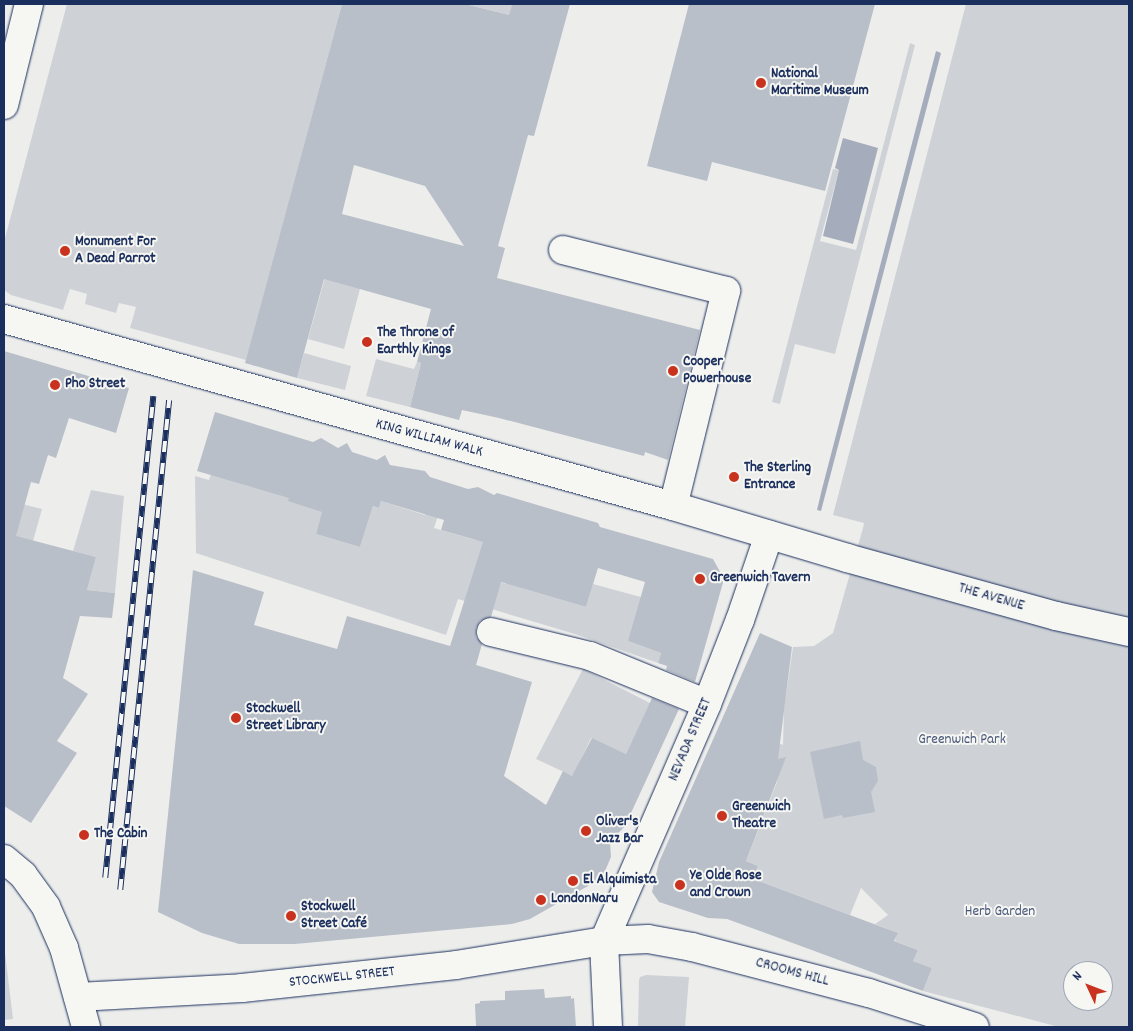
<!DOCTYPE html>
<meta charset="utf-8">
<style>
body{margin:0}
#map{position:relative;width:1133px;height:1031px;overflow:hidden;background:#edeeec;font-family:Dekko,sans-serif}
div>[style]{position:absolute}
.green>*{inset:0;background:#ced2d7}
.water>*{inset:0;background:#a5acbc}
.building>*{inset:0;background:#b9bfc8}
.roads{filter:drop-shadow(0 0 1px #1b2f5e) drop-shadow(0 0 1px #1b2f5e)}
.minor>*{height:28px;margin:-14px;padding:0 14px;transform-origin:14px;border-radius:14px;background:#f6f6f2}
.major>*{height:28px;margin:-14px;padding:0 14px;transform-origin:14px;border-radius:14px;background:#f6f6f2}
.rail>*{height:5.5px;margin-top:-2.75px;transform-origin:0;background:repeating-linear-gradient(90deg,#f6f6f2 0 11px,#1b2f5e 0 22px);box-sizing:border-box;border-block:1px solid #1b2f5e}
.dots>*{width:14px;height:14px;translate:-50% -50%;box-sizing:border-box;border:2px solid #f6f6f2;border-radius:50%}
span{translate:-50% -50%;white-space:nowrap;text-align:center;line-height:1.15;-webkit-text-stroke:4px #f6f6f2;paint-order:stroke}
.poi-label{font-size:15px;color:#1b2f5e;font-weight:700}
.left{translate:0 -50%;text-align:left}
.street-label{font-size:15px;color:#1b2f5e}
.park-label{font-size:15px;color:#48587c}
.frame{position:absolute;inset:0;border:5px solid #1b2f5e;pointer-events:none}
.north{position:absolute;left:1063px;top:961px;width:50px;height:50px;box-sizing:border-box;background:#f6f6f2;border:1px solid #9ea6b7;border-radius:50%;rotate:313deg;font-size:14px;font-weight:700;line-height:20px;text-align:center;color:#1b2f5e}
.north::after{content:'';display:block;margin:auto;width:18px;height:22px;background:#c8321e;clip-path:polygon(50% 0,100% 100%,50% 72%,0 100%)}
</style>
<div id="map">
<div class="green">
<i style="clip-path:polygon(67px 4px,342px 4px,246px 360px,130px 328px,136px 307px,119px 303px,116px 313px,85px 304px,87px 294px,70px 289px,63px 310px,11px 295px,4px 290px,4px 242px)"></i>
<i style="clip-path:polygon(465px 4px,512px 4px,509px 15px)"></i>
<i style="clip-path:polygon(evenodd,966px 4px,1129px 4px,1129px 1027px,1059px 1027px,923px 991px,932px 968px,913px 961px,918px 950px,895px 941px,897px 933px,875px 924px,888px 915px,861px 888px,850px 915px,753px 879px,758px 866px,746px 861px,777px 782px,766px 738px,783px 745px,784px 709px,793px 647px,814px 646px,833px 633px,863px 528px,864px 523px,833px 515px,966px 4px,1073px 971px,1103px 971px,1103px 1001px,1073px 1001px,1073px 971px)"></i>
<i style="clip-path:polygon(910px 43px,915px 45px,835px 354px,795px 344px,780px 404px,772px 402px,833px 169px,839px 170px,820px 241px,856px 250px)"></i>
<i style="clip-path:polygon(330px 259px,365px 270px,344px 349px,308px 339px)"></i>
<i style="clip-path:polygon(304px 353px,351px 366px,345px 390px,297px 378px)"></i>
<i style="clip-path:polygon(376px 359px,414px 369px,417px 362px,421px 363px,410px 407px,366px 396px)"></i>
<i style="clip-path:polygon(213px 468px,328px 492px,316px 534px,360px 547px,373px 506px,379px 508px,381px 501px,425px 515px,428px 506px,440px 510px,434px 528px,475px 540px,486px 533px,474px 574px,506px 584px,519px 543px,534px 547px,522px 588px,586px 607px,593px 584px,674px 606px,628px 641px,661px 653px,658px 663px,578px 635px,458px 599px,446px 635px,196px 553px,195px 476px,209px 480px)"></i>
<i style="clip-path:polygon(91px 490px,124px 496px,115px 593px,87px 590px,96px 557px,73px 551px)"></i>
<i style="clip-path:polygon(6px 500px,42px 509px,33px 541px,4px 534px,4px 506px)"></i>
<i style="clip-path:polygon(583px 669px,650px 703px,626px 754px,591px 738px,582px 757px,579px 779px,536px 759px)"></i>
<i style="clip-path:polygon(4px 944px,13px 1019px,4px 1020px)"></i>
<i style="clip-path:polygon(646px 975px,689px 977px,685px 1027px,638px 1027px,639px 980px,640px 977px)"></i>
</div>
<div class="water">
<i style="clip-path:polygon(936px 51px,941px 53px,821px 511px,817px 510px,822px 489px)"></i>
<i style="clip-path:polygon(843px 138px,878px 148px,853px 244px,823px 236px,839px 170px,835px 168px)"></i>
</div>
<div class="building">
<i style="clip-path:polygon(evenodd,342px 4px,465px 4px,509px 15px,512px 4px,570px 4px,534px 136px,528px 135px,498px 246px,505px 248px,497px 278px,700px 330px,668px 460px,645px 452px,644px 456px,499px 418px,462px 410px,459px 420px,410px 407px,421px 363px,417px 362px,431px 309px,324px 279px,297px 378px,245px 363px,342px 4px,354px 165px,425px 186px,464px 246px,342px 214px,354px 165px)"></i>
<i style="clip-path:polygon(689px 4px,875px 4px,825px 191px,712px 162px,707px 181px,647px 166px)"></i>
<i style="clip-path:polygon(4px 351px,129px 388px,116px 433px,69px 418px,56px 458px,48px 455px,39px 484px,31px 482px,16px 536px,96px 557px,87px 590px,115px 593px,112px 618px,80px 616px,63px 678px,88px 694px,57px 741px,77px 753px,31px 823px,4px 806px)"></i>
<i style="clip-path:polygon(215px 412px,313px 442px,321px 438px,338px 448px,347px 443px,352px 452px,377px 460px,385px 455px,390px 465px,425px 471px,430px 477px,468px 489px,478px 487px,494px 495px,497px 493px,598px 523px,600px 527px,713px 559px,724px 579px,695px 682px,666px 670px,667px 666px,658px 663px,661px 653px,628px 641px,645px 582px,598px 568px,586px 607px,501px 582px,491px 617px,480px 621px,476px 628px,476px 637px,482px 644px,476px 665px,532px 682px,504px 776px,546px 805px,563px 771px,572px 776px,592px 738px,626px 754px,652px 698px,679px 709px,625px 826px,610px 842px,611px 857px,602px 878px,530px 919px,512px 924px,295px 944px,239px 944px,202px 933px,158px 912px,193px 570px,264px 592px,254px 625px,337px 649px,347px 616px,450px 646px,483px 542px,441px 530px,444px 520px,381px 501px,379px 508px,373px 506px,360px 547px,316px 534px,322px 512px,288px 501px,289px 498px,197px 471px)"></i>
<i style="clip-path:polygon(760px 633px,792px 647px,778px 759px,786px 757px,746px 861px,758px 866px,753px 879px,898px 933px,894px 941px,918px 950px,913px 961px,932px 968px,923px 991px,727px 919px,708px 918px,659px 902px,652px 892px,659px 862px)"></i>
<i style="clip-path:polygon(860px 741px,863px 760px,876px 767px,878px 781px,871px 792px,875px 812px,843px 818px,842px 815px,824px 819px,810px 752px)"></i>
<i style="clip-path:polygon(544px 989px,545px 998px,571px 996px,571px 999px,574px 998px,576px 1027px,476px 1027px,475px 1004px,480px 1003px,480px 1001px,505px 1000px,505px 991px)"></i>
</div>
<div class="roads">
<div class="minor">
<i style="left:563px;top:250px;width:168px;rotate:14.1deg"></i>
<i style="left:726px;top:291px;width:221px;rotate:103.8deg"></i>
<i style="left:4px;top:319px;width:695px;rotate:15.62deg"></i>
<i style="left:673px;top:506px;width:182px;rotate:16.6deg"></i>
<i style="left:847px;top:558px;width:217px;rotate:15.5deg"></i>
<i style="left:1056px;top:616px;width:75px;rotate:12.4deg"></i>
<i style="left:491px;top:632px;width:102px;rotate:13.6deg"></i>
<i style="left:590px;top:656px;width:126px;rotate:22.3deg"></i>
<i style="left:78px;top:997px;width:164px;rotate:-3.1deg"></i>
<i style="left:242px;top:988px;width:215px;rotate:-6.1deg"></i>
<i style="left:456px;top:965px;width:150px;rotate:-9.2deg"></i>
<i style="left:604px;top:941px;width:44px;rotate:-2.6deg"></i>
<i style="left:648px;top:939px;width:45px;rotate:10.3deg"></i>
<i style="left:692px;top:947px;width:183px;rotate:14.6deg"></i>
<i style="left:869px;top:993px;width:111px;rotate:17.8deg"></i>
<i style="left:608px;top:1027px;width:86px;rotate:-92.7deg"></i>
<i style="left:604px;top:941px;width:258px;rotate:-66.5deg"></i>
<i style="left:707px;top:704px;width:90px;rotate:-68.6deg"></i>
<i style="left:740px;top:620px;width:90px;rotate:-71.2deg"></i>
</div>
<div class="major">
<i style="left:4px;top:105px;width:104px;rotate:-76.1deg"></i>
<i style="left:4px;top:859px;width:25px;rotate:40deg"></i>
<i style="left:23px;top:875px;width:39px;rotate:54deg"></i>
<i style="left:46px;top:907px;width:45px;rotate:66.3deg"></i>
<i style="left:64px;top:948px;width:82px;rotate:74.4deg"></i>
</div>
</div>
<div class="rail">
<i style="left:105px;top:878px;width:484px;rotate:-84.3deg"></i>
<i style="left:120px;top:890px;width:492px;rotate:-84.3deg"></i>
</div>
<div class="dots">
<i style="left:761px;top:83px;background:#c8321e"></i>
<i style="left:65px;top:251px;background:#c8321e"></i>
<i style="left:367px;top:342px;background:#c8321e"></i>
<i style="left:673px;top:371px;background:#c8321e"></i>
<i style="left:55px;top:385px;background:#c8321e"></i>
<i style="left:734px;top:477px;background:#c8321e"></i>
<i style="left:700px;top:579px;background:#c8321e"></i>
<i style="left:236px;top:718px;background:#c8321e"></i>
<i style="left:722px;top:816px;background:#c8321e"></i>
<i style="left:586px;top:831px;background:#c8321e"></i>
<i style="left:84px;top:835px;background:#c8321e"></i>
<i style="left:573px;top:881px;background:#c8321e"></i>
<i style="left:680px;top:885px;background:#c8321e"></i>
<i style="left:541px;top:900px;background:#c8321e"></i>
<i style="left:291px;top:916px;background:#c8321e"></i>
</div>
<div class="poi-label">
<span class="left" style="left:771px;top:83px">National<br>Maritime Museum</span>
<span class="left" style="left:75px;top:251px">Monument For<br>A Dead Parrot</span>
<span class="left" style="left:377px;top:342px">The Throne of<br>Earthly Kings</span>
<span class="left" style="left:683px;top:371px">Cooper<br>Powerhouse</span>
<span class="left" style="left:65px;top:385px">Pho Street</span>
<span class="left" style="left:744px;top:477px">The Sterling<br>Entrance</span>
<span class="left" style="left:710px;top:579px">Greenwich Tavern</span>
<span class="left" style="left:246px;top:718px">Stockwell<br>Street Library</span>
<span class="left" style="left:732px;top:816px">Greenwich<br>Theatre</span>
<span class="left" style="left:596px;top:831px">Oliver's<br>Jazz Bar</span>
<span class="left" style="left:94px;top:835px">The Cabin</span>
<span class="left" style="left:690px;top:885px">Ye Olde Rose<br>and Crown</span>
<span class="left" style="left:583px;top:881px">El Alquimista</span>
<span class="left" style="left:551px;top:900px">LondonNaru</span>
<span class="left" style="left:301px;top:916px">Stockwell<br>Street Café</span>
</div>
<div class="street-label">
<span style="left:429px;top:439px;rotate:15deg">KING WILLIAM WALK</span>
<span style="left:991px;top:598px;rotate:16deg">THE AVENUE</span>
<span style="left:691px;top:740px;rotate:-67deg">NEVADA STREET</span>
<span style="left:792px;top:973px;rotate:15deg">CROOMS HILL</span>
<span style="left:342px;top:978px;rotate:-6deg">STOCKWELL STREET</span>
</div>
<div class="park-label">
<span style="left:962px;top:741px">Greenwich Park</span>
<span style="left:1000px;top:913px">Herb Garden</span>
</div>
<div class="frame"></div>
<div class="north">N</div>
</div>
